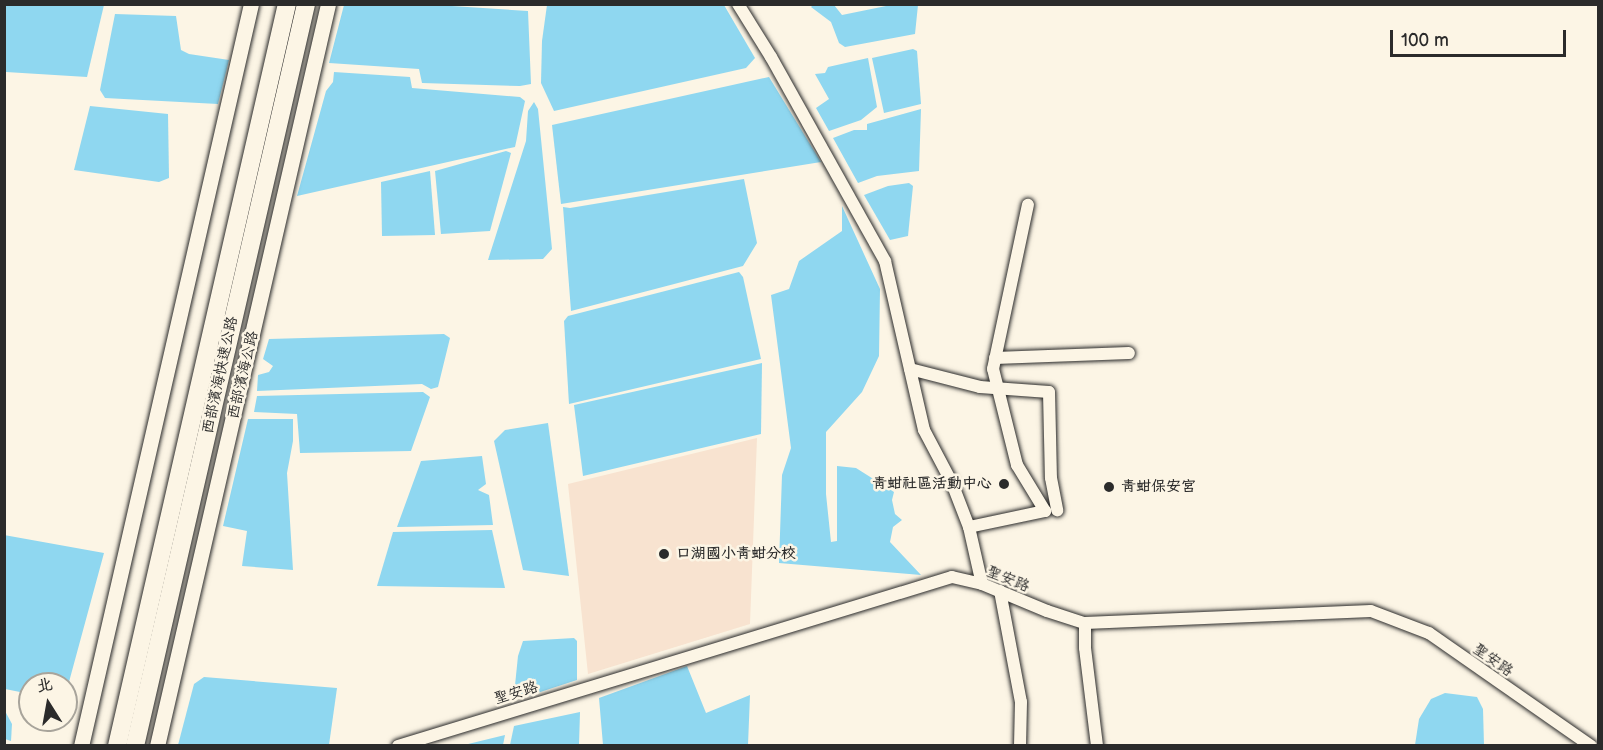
<!DOCTYPE html>
<meta charset="utf-8">
<style>
body{margin:0}
#map{position:relative;width:1603px;height:750px;overflow:hidden;background:#fcf5e5;font-family:"Balsamiq Sans","LXGW WenKai TC",sans-serif}
div>[style]{position:absolute}
.built>*{inset:0;background:#f8e3d0}
.water>*{inset:0;background:#8fd7f0}
.roads{filter:drop-shadow(0 0 2px #2b2b2b) drop-shadow(0 0 2px #2b2b2b)}
.minor>*{height:12px;margin:-6px;padding:0 6px;transform-origin:6px;border-radius:6px;background:#fcf5e5}
.major>*{height:15px;margin:-7.5px;padding:0 7.5px;transform-origin:7.5px;border-radius:7.5px;background:#fcf5e5}
.highway>*{height:18px;margin:-9px;padding:0 9px;transform-origin:9px;border-radius:9px;background:#fcf5e5}
.dots>*{width:16px;height:16px;translate:-50% -50%;box-sizing:border-box;border:3px solid #fcf5e5;border-radius:50%}
span{translate:-50% -50%;white-space:nowrap;text-align:center;line-height:1.15;-webkit-text-stroke:5px #fcf5e5;paint-order:stroke}
.street-label{font-size:15px;color:#2b2b2b}
.poi-label{font-size:15px;color:#2b2b2b;font-weight:700}
.right{translate:-100% -50%;text-align:right}
.left{translate:0 -50%;text-align:left}
.frame{position:absolute;inset:0;border:6px solid #2b2b2b;pointer-events:none}
.north{position:absolute;left:18px;top:672px;width:60px;height:60px;box-sizing:border-box;background:#fcf5e5;border:2px solid #a8a49b;border-radius:50%;rotate:349deg;font-size:16px;font-weight:700;line-height:24px;text-align:center;color:#2b2b2b}
.north::after{content:'';display:block;margin:auto;width:21px;height:27px;background:#2b2b2b;clip-path:polygon(50% 0,100% 100%,50% 72%,0 100%)}
.scale{position:absolute;left:1390px;top:30px;width:176px;height:27px;box-sizing:border-box;border:3px solid #2b2b2b;border-top:0;padding-left:8px;font-size:18px;line-height:21px;white-space:nowrap;color:#2b2b2b;-webkit-text-stroke:4px #fcf5e5;paint-order:stroke}
</style>
<div id="map">
<div class="built">
<i style="clip-path:polygon(757px 438px,750px 624px,588px 674px,568px 484px)"></i>
</div>
<div class="water">
<i style="clip-path:polygon(5px 4px,104px 5px,87px 77px,6px 72px)"></i>
<i style="clip-path:polygon(421px 4px,528px 11px,531px 84px,520px 86px,422px 83px,419px 69px,329px 63px,344px 5px)"></i>
<i style="clip-path:polygon(547px 5px,724px 5px,755px 58px,746px 68px,554px 111px,541px 83px,542px 41px)"></i>
<i style="clip-path:polygon(813px 5px,834px 5px,842px 15px,891px 5px,918px 5px,915px 34px,845px 47px,839px 43px,831px 22px,811px 7px)"></i>
<i style="clip-path:polygon(115px 14px,176px 16px,181px 50px,189px 54px,229px 60px,218px 104px,105px 98px,100px 90px)"></i>
<i style="clip-path:polygon(913px 49px,917px 51px,921px 104px,884px 113px,872px 58px)"></i>
<i style="clip-path:polygon(868px 58px,877px 107px,861px 120px,829px 131px,816px 108px,829px 99px,815px 74px,825px 73px,828px 67px)"></i>
<i style="clip-path:polygon(334px 72px,410px 77px,412px 88px,520px 97px,525px 101px,515px 147px,297px 196px,326px 91px,333px 82px)"></i>
<i style="clip-path:polygon(769px 77px,821px 162px,561px 204px,552px 125px)"></i>
<i style="clip-path:polygon(534px 102px,538px 109px,552px 249px,543px 259px,488px 260px,526px 141px,528px 111px)"></i>
<i style="clip-path:polygon(90px 106px,168px 114px,169px 178px,159px 182px,74px 170px)"></i>
<i style="clip-path:polygon(921px 109px,919px 171px,877px 176px,858px 183px,833px 138px,854px 130px,867px 130px,867px 124px)"></i>
<i style="clip-path:polygon(506px 151px,511px 153px,490px 231px,441px 234px,435px 171px)"></i>
<i style="clip-path:polygon(430px 171px,435px 235px,382px 236px,381px 182px)"></i>
<i style="clip-path:polygon(744px 179px,757px 243px,743px 266px,571px 311px,563px 207px,570px 208px)"></i>
<i style="clip-path:polygon(909px 183px,913px 186px,908px 236px,890px 240px,864px 195px,888px 186px)"></i>
<i style="clip-path:polygon(842px 206px,880px 289px,879px 356px,862px 392px,826px 432px,826px 494px,831px 542px,837px 541px,837px 466px,856px 468px,894px 492px,892px 500px,895px 514px,902px 520px,893px 527px,890px 542px,921px 575px,779px 563px,782px 475px,791px 448px,771px 295px,789px 289px,799px 261px,842px 231px)"></i>
<i style="clip-path:polygon(739px 272px,743px 277px,761px 359px,569px 404px,564px 321px,568px 316px)"></i>
<i style="clip-path:polygon(444px 334px,450px 338px,438px 387px,431px 389px,422px 384px,257px 391px,258px 375px,269px 372px,273px 366px,263px 359px,269px 339px)"></i>
<i style="clip-path:polygon(762px 363px,761px 434px,583px 476px,574px 405px)"></i>
<i style="clip-path:polygon(423px 392px,430px 397px,411px 451px,300px 453px,297px 414px,254px 412px,257px 396px)"></i>
<i style="clip-path:polygon(248px 419px,293px 419px,293px 441px,287px 473px,293px 570px,242px 566px,247px 531px,223px 526px)"></i>
<i style="clip-path:polygon(548px 423px,569px 576px,523px 570px,494px 441px,505px 430px)"></i>
<i style="clip-path:polygon(482px 456px,486px 484px,478px 490px,489px 495px,493px 525px,397px 527px,421px 461px)"></i>
<i style="clip-path:polygon(492px 530px,505px 588px,377px 586px,393px 532px)"></i>
<i style="clip-path:polygon(4px 535px,104px 553px,66px 693px,66px 684px,30px 684px,30px 700px,25px 700px,25px 693px,5px 689px)"></i>
<i style="clip-path:polygon(574px 638px,577px 641px,577px 680px,519px 699px,514px 695px,518px 656px,523px 641px)"></i>
<i style="clip-path:polygon(687px 666px,706px 713px,750px 695px,748px 745px,603px 745px,599px 698px)"></i>
<i style="clip-path:polygon(204px 677px,337px 688px,329px 745px,178px 745px,194px 684px)"></i>
<i style="clip-path:polygon(1445px 693px,1477px 697px,1483px 709px,1484px 745px,1415px 745px,1419px 719px,1431px 699px)"></i>
<i style="clip-path:polygon(5px 711px,12px 724px,11px 741px,5px 739px)"></i>
<i style="clip-path:polygon(580px 712px,579px 745px,510px 745px,514px 726px)"></i>
<i style="clip-path:polygon(505px 735px,503px 745px,464px 745px)"></i>
</div>
<div class="roads">
<div class="minor">
<i style="left:738px;top:4px;width:62px;rotate:58.1deg"></i>
<i style="left:771px;top:57px;width:234px;rotate:60.8deg"></i>
<i style="left:885px;top:261px;width:173px;rotate:77deg"></i>
<i style="left:924px;top:430px;width:60px;rotate:62.2deg"></i>
<i style="left:952px;top:483px;width:47px;rotate:68.9deg"></i>
<i style="left:969px;top:527px;width:58px;rotate:77.2deg"></i>
<i style="left:995px;top:358px;width:134px;rotate:-2.1deg"></i>
<i style="left:910px;top:369px;width:72px;rotate:14.4deg"></i>
<i style="left:980px;top:387px;width:69px;rotate:4.1deg"></i>
<i style="left:1049px;top:392px;width:86px;rotate:88.7deg"></i>
<i style="left:1051px;top:478px;width:33px;rotate:79deg"></i>
<i style="left:969px;top:527px;width:78px;rotate:-11.9deg"></i>
<i style="left:1045px;top:511px;width:54px;rotate:-121.3deg"></i>
<i style="left:1017px;top:465px;width:99px;rotate:-104deg"></i>
<i style="left:993px;top:369px;width:168px;rotate:-78deg"></i>
<i style="left:1000px;top:591px;width:113px;rotate:79.3deg"></i>
<i style="left:1021px;top:702px;width:44px;rotate:91.3deg"></i>
<i style="left:1085px;top:623px;width:25px;rotate:90deg"></i>
<i style="left:1085px;top:648px;width:99px;rotate:83deg"></i>
<i style="left:398px;top:746px;width:579px;rotate:-16.96deg"></i>
<i style="left:952px;top:577px;width:31px;rotate:13deg"></i>
<i style="left:982px;top:584px;width:70px;rotate:22.6deg"></i>
<i style="left:1047px;top:611px;width:40px;rotate:18deg"></i>
<i style="left:1085px;top:623px;width:286px;rotate:-2.4deg"></i>
<i style="left:1371px;top:611px;width:62px;rotate:20.8deg"></i>
<i style="left:1429px;top:633px;width:198px;rotate:34.9deg"></i>
</div>
<div class="major">
<i style="left:81px;top:746px;width:761px;rotate:-77.1deg"></i>
<i style="left:157px;top:746px;width:761px;rotate:-77.02deg"></i>
</div>
<div class="highway">
<i style="left:117px;top:746px;width:761px;rotate:-77.1deg"></i>
<i style="left:135px;top:746px;width:761px;rotate:-77.02deg"></i>
</div>
</div>
<div class="dots">
<i style="left:1004px;top:484px;background:#2b2b2b"></i>
<i style="left:1109px;top:487px;background:#2b2b2b"></i>
<i style="left:664px;top:554px;background:#2b2b2b"></i>
</div>
<div class="street-label">
<span style="left:220px;top:375px;rotate:-78deg">西部濱海快速公路</span>
<span style="left:243px;top:375px;rotate:-77deg">西部濱海公路</span>
<span style="left:1008px;top:579px;rotate:22deg">聖安路</span>
<span style="left:1493px;top:660px;rotate:35deg">聖安路</span>
<span style="left:516px;top:693px;rotate:-17deg">聖安路</span>
</div>
<div class="poi-label">
<span class="right" style="left:992px;top:484px">青蚶社區活動中心</span>
<span class="left" style="left:1121px;top:487px">青蚶保安宮</span>
<span class="left" style="left:676px;top:554px">口湖國小青蚶分校</span>
</div>
<div class="frame"></div>
<div class="north">北</div>
<div class="scale">100 m</div>
</div>
